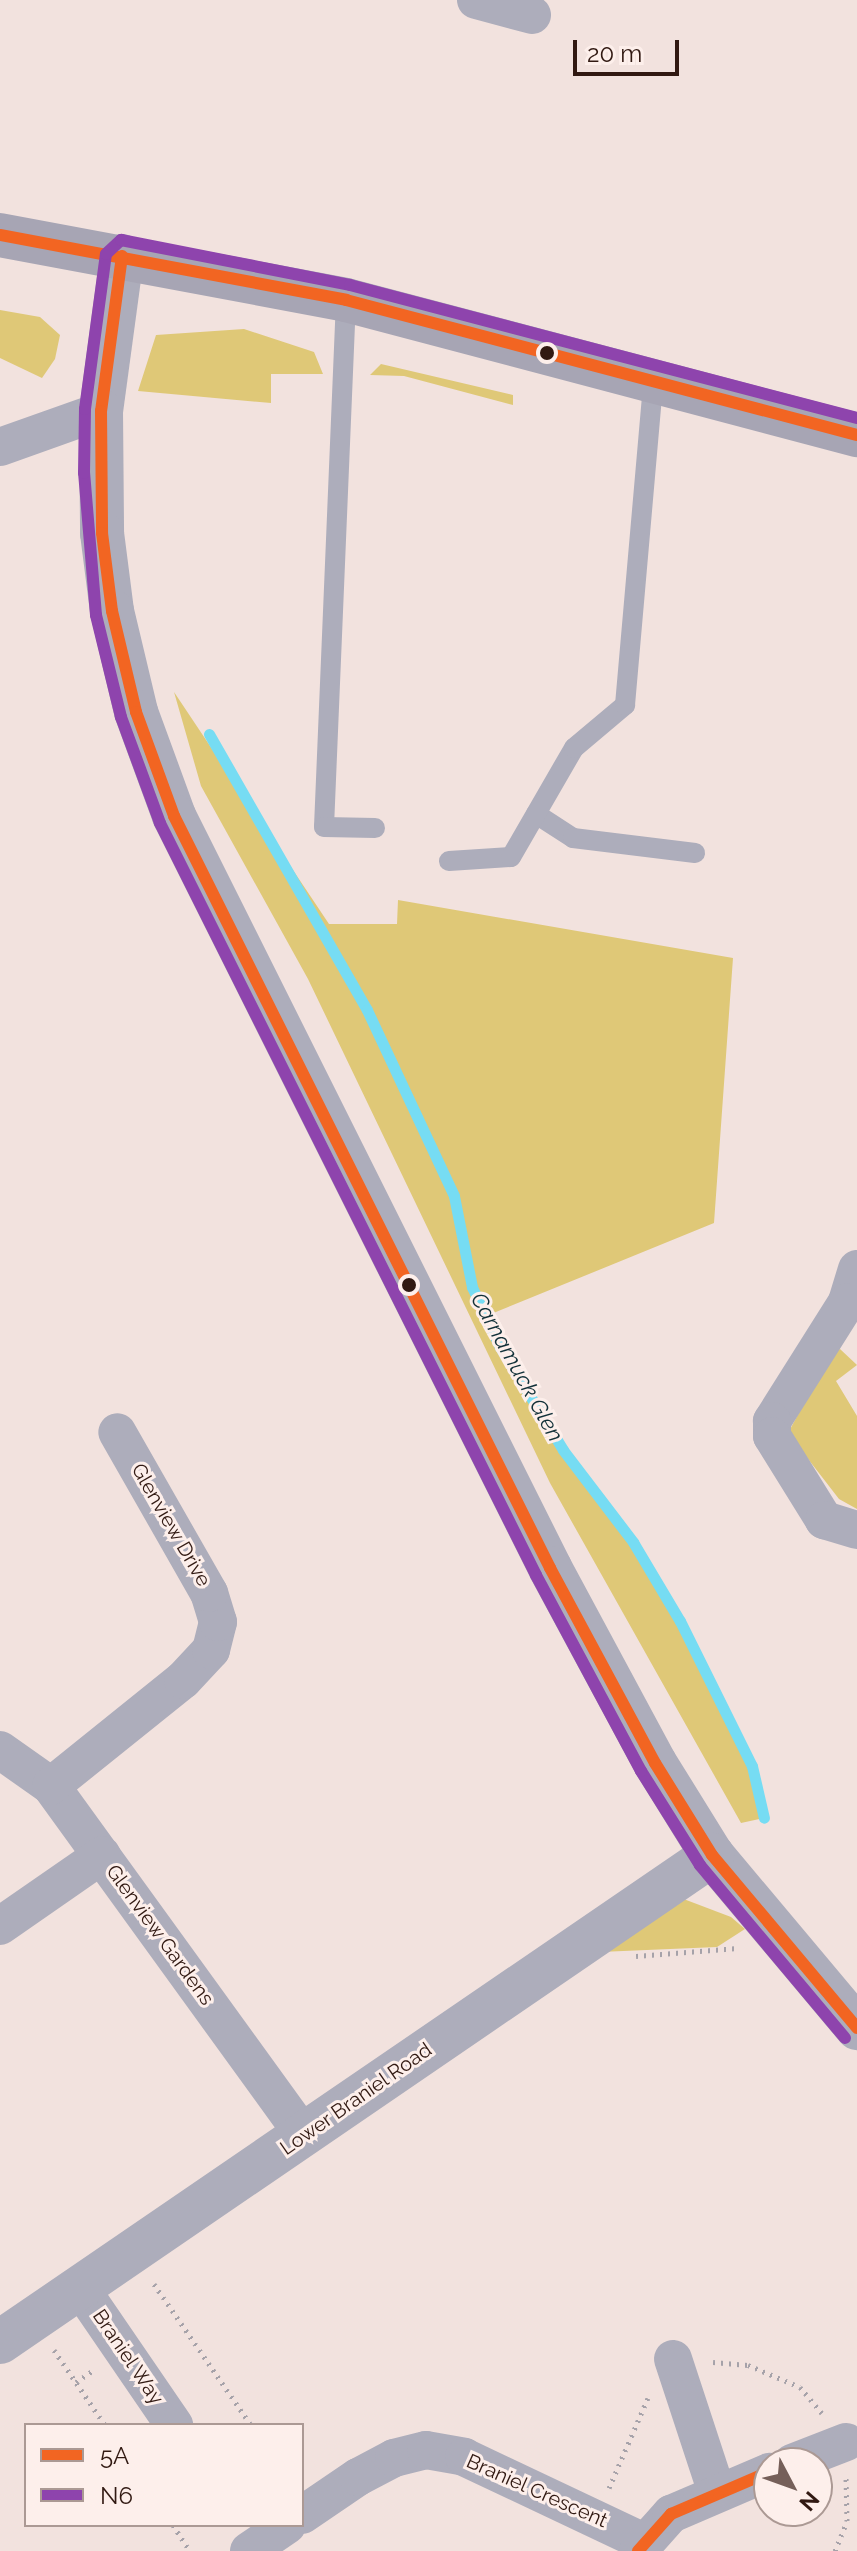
<!DOCTYPE html>
<style>
body{margin:0}
#map{position:relative;width:857px;height:2551px;overflow:hidden;background:#f2e2de;font-family:Raleway,sans-serif}
div>[style]{position:absolute}
.green>*{inset:0;background:#dfc877}
.stream>*{height:11px;margin:-5.5px;padding:0 5.5px;transform-origin:5.5px;border-radius:5.5px;background:#76dcf3}
.path>*{height:5px;margin-top:-2.5px;transform-origin:0;background:repeating-linear-gradient(90deg,#a6a2a9 0 2px,transparent 0 8px)}
.service>*{height:20px;margin:-10px;padding:0 10px;transform-origin:10px;border-radius:10px;background:#adadbb}
.minor>*{height:38px;margin:-19px;padding:0 19px;transform-origin:19px;border-radius:19px;background:#adadbb}
.tertiary>*{height:44px;margin:-22px;padding:0 22px;transform-origin:22px;border-radius:22px;background:#adadbb}
.primary>*{height:44px;margin:-22px;padding:0 22px;transform-origin:22px;border-radius:22px;background:#a7a5b4}
.bus-1>*{height:12px;margin:-6px;padding:0 6px;transform-origin:6px;border-radius:6px;background:#f26522}
.bus-2>*{height:12px;margin:-6px;padding:0 6px;transform-origin:6px;border-radius:6px;background:#8e44ad}
.dots>*{width:22px;height:22px;translate:-50% -50%;box-sizing:border-box;border:4px solid #fdefeb;border-radius:50%}
span{translate:-50% -50%;white-space:nowrap;text-align:center;line-height:1.15;-webkit-text-stroke:6px #fdefeb;paint-order:stroke}
.street-label{font-size:20px;color:#311912}
.water-label{font-size:22px;color:#113038;font-style:italic}
.legend{position:absolute;left:24px;top:2423px;width:280px;height:104px;box-sizing:border-box;background:#fdefeb;border:2px solid #ab9994;margin:0;padding:10px 14px;list-style:none;font-size:24px;color:#311912}
.legend li{display:flex;align-items:center;gap:16px;height:40px}
.legend b{width:40px;border:2px solid #ab9994}
.north{position:absolute;left:753px;top:2447px;width:80px;height:80px;box-sizing:border-box;background:#fdefeb;border:2px solid #ab9994;border-radius:50%;rotate:131deg;font-size:22px;font-weight:700;line-height:32px;text-align:center;color:#311912}
.north::after{content:'';display:block;margin:auto;width:28px;height:36px;background:#755f59;clip-path:polygon(50% 0,100% 100%,50% 72%,0 100%)}
.scale{position:absolute;left:573px;top:40px;width:106px;height:36px;box-sizing:border-box;border:4px solid #311912;border-top:0;padding-left:10px;font-size:24px;line-height:28px;white-space:nowrap;color:#311912;-webkit-text-stroke:6px #fdefeb;paint-order:stroke}
</style>
<div id="map">
<div class="green">
<i style="clip-path:polygon(0 310px,40px 317px,60px 335px,55px 359px,42px 378px,0 358px)"></i>
<i style="clip-path:polygon(244px 329px,314px 352px,323px 374px,271px 374px,271px 403px,138px 391px,156px 335px)"></i>
<i style="clip-path:polygon(381px 364px,513px 395px,513px 405px,404px 376px,370px 375px)"></i>
<i style="clip-path:polygon(174px 692px,329px 924px,397px 924px,398px 900px,733px 958px,714px 1223px,491px 1314px,500px 1347px,563px 1450px,629px 1537px,680px 1621px,749px 1760px,764px 1818px,741px 1823px,550px 1483px,308px 979px,201px 786px)"></i>
<i style="clip-path:polygon(840px 1349px,857px 1365px,836px 1381px,857px 1416px,857px 1509px,839px 1499px,788px 1433px,832px 1352px)"></i>
<i style="clip-path:polygon(681px 1898px,731px 1917px,745px 1929px,717px 1947px,600px 1952px)"></i>
</div>
<div class="stream">
<i style="left:209px;top:734px;width:318px;rotate:60.2deg"></i>
<i style="left:367px;top:1010px;width:205px;rotate:64.9deg"></i>
<i style="left:454px;top:1196px;width:93px;rotate:78.8deg"></i>
<i style="left:472px;top:1287px;width:66px;rotate:65deg"></i>
<i style="left:500px;top:1347px;width:121px;rotate:58.5deg"></i>
<i style="left:563px;top:1450px;width:116px;rotate:52.7deg"></i>
<i style="left:633px;top:1542px;width:92px;rotate:59.3deg"></i>
<i style="left:680px;top:1621px;width:162px;rotate:63.6deg"></i>
<i style="left:752px;top:1766px;width:53px;rotate:77deg"></i>
</div>
<div class="path">
<i style="left:636px;top:1956px;width:102px;rotate:-4.5deg"></i>
<i style="left:154px;top:2284px;width:171px;rotate:55.5deg"></i>
<i style="left:54px;top:2350px;width:91px;rotate:55.8deg"></i>
<i style="left:713px;top:2362px;width:35px;rotate:5deg"></i>
<i style="left:748px;top:2365px;width:56px;rotate:22.9deg"></i>
<i style="left:800px;top:2387px;width:34px;rotate:50deg"></i>
<i style="left:76px;top:2382px;width:23px;rotate:-34deg"></i>
<i style="left:609px;top:2488px;width:98px;rotate:-66.6deg"></i>
<i style="left:173px;top:2525px;width:31px;rotate:57deg"></i>
<i style="left:835px;top:2551px;width:32px;rotate:-68deg"></i>
<i style="left:847px;top:2521px;width:43px;rotate:-91.3deg"></i>
</div>
<div class="service">
<i style="left:346px;top:300px;width:527px;rotate:92.39deg"></i>
<i style="left:324px;top:827px;width:51px;rotate:1.1deg"></i>
<i style="left:536px;top:814px;width:44px;rotate:33deg"></i>
<i style="left:573px;top:838px;width:123px;rotate:7deg"></i>
<i style="left:449px;top:861px;width:62px;rotate:-3.7deg"></i>
<i style="left:511px;top:857px;width:126px;rotate:-60deg"></i>
<i style="left:574px;top:748px;width:67px;rotate:-40.1deg"></i>
<i style="left:625px;top:705px;width:323px;rotate:-85deg"></i>
</div>
<div class="minor">
<i style="left:476px;top:0;width:58px;rotate:15deg"></i>
<i style="left:0;top:447px;width:107px;rotate:-19.6deg"></i>
<i style="left:857px;top:1269px;width:34px;rotate:107deg"></i>
<i style="left:847px;top:1302px;width:141px;rotate:122.2deg"></i>
<i style="left:772px;top:1421px;width:15px;rotate:90deg"></i>
<i style="left:772px;top:1436px;width:99px;rotate:58.2deg"></i>
<i style="left:824px;top:1520px;width:34px;rotate:17deg"></i>
<i style="left:0;top:1750px;width:62px;rotate:35.2deg"></i>
<i style="left:51px;top:1786px;width:431px;rotate:54.1deg"></i>
<i style="left:51px;top:1786px;width:169px;rotate:-38.8deg"></i>
<i style="left:183px;top:1680px;width:41px;rotate:-47deg"></i>
<i style="left:211px;top:1650px;width:29px;rotate:-76deg"></i>
<i style="left:218px;top:1622px;width:30px;rotate:-107deg"></i>
<i style="left:209px;top:1593px;width:185px;rotate:-119.7deg"></i>
<i style="left:0;top:1926px;width:124px;rotate:-34.8deg"></i>
<i style="left:81px;top:2289px;width:165px;rotate:55.6deg"></i>
<i style="left:673px;top:2359px;width:141px;rotate:71.8deg"></i>
<i style="left:792px;top:2463px;width:58px;rotate:-21.3deg"></i>
<i style="left:302px;top:2515px;width:68px;rotate:-34.2deg"></i>
<i style="left:358px;top:2477px;width:41px;rotate:-27.8deg"></i>
<i style="left:394px;top:2458px;width:33px;rotate:-14deg"></i>
<i style="left:426px;top:2450px;width:39px;rotate:10deg"></i>
<i style="left:464px;top:2457px;width:197px;rotate:25.3deg"></i>
<i style="left:249px;top:2551px;width:46px;rotate:-34.4deg"></i>
<i style="left:638px;top:2551px;width:50px;rotate:-48.3deg"></i>
<i style="left:671px;top:2514px;width:107px;rotate:-23.2deg"></i>
</div>
<div class="tertiary">
<i style="left:122px;top:256px;width:156px;rotate:97.7deg"></i>
<i style="left:101px;top:411px;width:122px;rotate:89.5deg"></i>
<i style="left:102px;top:533px;width:79px;rotate:82.7deg"></i>
<i style="left:112px;top:611px;width:104px;rotate:76.6deg"></i>
<i style="left:136px;top:712px;width:111px;rotate:69.9deg"></i>
<i style="left:174px;top:816px;width:841px;rotate:63.43deg"></i>
<i style="left:550px;top:1568px;width:221px;rotate:61.7deg"></i>
<i style="left:655px;top:1763px;width:108px;rotate:58.2deg"></i>
<i style="left:712px;top:1855px;width:226px;rotate:50deg"></i>
<i style="left:0;top:2342px;width:863px;rotate:-34.37deg"></i>
</div>
<div class="primary">
<i style="left:0;top:235px;width:352px;rotate:10.6deg"></i>
<i style="left:346px;top:300px;width:529px;rotate:14.8deg"></i>
</div>
<div class="bus-1">
<i style="left:0;top:235px;width:352px;rotate:10.6deg"></i>
<i style="left:346px;top:300px;width:529px;rotate:14.8deg"></i>
<i style="left:122px;top:256px;width:156px;rotate:97.7deg"></i>
<i style="left:101px;top:411px;width:122px;rotate:89.5deg"></i>
<i style="left:102px;top:533px;width:79px;rotate:82.7deg"></i>
<i style="left:112px;top:611px;width:104px;rotate:76.6deg"></i>
<i style="left:136px;top:712px;width:111px;rotate:69.9deg"></i>
<i style="left:174px;top:816px;width:841px;rotate:63.43deg"></i>
<i style="left:550px;top:1568px;width:221px;rotate:61.7deg"></i>
<i style="left:655px;top:1763px;width:108px;rotate:58.2deg"></i>
<i style="left:712px;top:1855px;width:226px;rotate:50deg"></i>
<i style="left:638px;top:2551px;width:50px;rotate:-48.3deg"></i>
<i style="left:671px;top:2514px;width:107px;rotate:-23.2deg"></i>
</div>
<div class="bus-2">
<i style="left:845px;top:2038px;width:226px;rotate:-130deg"></i>
<i style="left:700px;top:1865px;width:111px;rotate:-122.1deg"></i>
<i style="left:641px;top:1771px;width:222px;rotate:-118.2deg"></i>
<i style="left:536px;top:1575px;width:841px;rotate:-116.57deg"></i>
<i style="left:160px;top:823px;width:113px;rotate:-110.2deg"></i>
<i style="left:121px;top:717px;width:105px;rotate:-103.8deg"></i>
<i style="left:96px;top:615px;width:143px;rotate:-94.8deg"></i>
<i style="left:84px;top:473px;width:64px;rotate:-89.1deg"></i>
<i style="left:85px;top:409px;width:156px;rotate:-82.3deg"></i>
<i style="left:106px;top:254px;width:21px;rotate:-43deg"></i>
<i style="left:121px;top:240px;width:233px;rotate:11.1deg"></i>
<i style="left:350px;top:285px;width:524px;rotate:14.7deg"></i>
</div>
<div class="dots">
<i style="left:547px;top:353px;background:#311912"></i>
<i style="left:409px;top:1285px;background:#311912"></i>
</div>
<div class="street-label">
<span style="left:171px;top:1525px;rotate:60deg">Glenview Drive</span>
<span style="left:160px;top:1935px;rotate:54deg">Glenview Gardens</span>
<span style="left:356px;top:2099px;rotate:-35deg">Lower Braniel Road</span>
<span style="left:128px;top:2357px;rotate:56deg">Braniel Way</span>
<span style="left:537px;top:2491px;rotate:24deg">Braniel Crescent</span>
</div>
<div class="water-label">
<span style="left:517px;top:1367px;rotate:61deg">Carnamuck Glen</span>
</div>
<ul class="legend">
<li><b style="height:10px;background:#f26522"></b>5A</li>
<li><b style="height:10px;background:#8e44ad"></b>N6</li>
</ul>
<div class="north">N</div>
<div class="scale">20 m</div>
</div>
